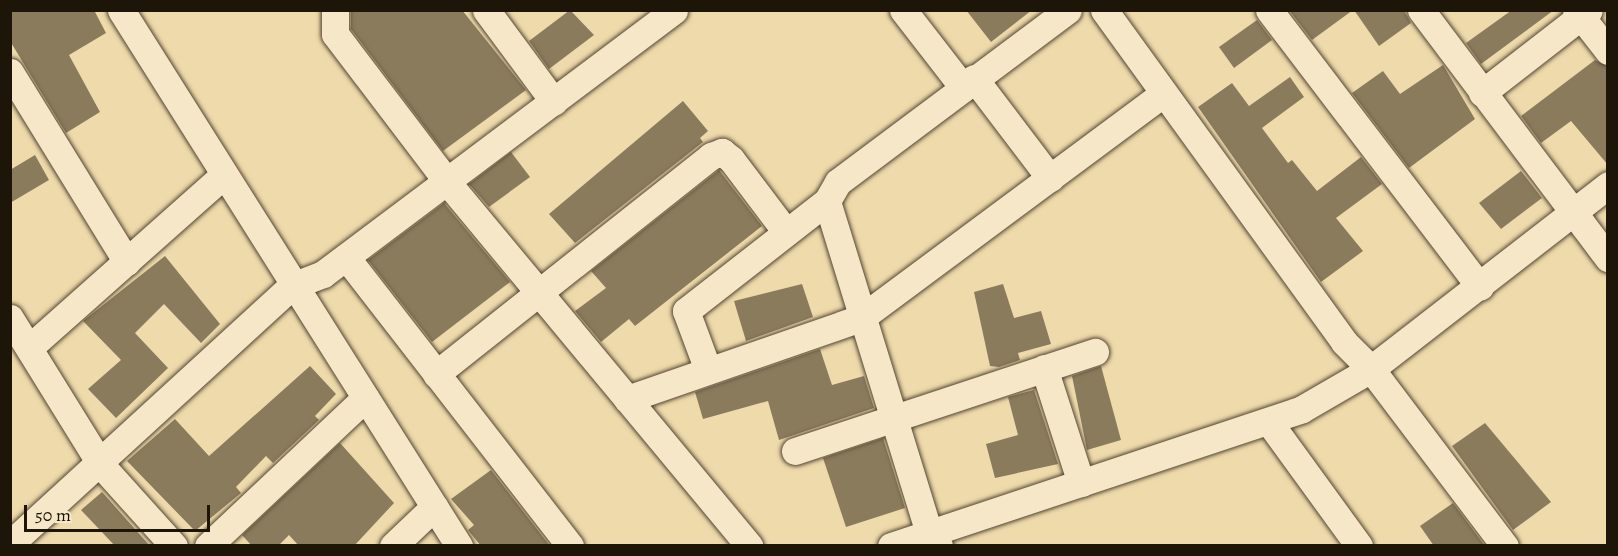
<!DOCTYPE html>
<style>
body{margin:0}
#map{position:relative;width:1618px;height:556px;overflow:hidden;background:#efdaab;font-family:Alegreya,serif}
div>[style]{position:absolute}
.building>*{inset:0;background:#8b7b5d}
.roads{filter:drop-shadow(0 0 2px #524632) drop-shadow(0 0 2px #524632)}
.minor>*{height:27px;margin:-13.5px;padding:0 13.5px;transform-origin:13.5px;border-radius:13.5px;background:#f5e7c8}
span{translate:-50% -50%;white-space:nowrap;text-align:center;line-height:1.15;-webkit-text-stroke:4.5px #f5e7c8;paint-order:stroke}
.frame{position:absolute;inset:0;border:12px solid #1e1509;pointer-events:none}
.scale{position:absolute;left:24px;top:505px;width:186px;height:27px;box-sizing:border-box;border:3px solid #1e1509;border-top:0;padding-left:8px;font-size:18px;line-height:21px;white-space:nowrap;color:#1e1509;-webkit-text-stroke:4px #f5e7c8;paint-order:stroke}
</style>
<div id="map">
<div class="building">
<i style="clip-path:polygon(10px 10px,94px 10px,106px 33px,69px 55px,100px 112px,66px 133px,10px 41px)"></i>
<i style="clip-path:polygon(351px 10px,462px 10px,526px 90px,443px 151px,351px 29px)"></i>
<i style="clip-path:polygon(570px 10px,594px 35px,549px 69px,529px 41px)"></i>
<i style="clip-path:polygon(966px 10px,1032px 10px,991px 42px)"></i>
<i style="clip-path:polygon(1289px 10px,1353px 10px,1312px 40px)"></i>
<i style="clip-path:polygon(1354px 10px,1404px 10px,1411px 23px,1379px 46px)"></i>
<i style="clip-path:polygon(1512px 10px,1554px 10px,1481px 64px,1466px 43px)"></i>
<i style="clip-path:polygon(1257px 20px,1272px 40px,1234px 68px,1219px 47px)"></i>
<i style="clip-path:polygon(1595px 60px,1608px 66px,1608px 165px,1571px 121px,1541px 143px,1521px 116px)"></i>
<i style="clip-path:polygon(1443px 65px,1475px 119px,1409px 168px,1352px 93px,1383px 71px,1400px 94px)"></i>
<i style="clip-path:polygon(1290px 77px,1304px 97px,1262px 128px,1288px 163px,1292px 160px,1317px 191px,1361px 157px,1382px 184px,1336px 218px,1363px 251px,1321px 282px,1198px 107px,1232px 83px,1249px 106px)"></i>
<i style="clip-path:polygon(683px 101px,708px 131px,700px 138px,703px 142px,575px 243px,549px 214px)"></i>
<i style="clip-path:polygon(511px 152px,530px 177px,489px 207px,469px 184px)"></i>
<i style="clip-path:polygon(35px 155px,49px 180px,10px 203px,10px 170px)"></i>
<i style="clip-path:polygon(719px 170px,762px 226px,635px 326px,629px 319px,601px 342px,575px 311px,606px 288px,591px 271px)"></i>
<i style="clip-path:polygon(1521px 171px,1542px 198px,1501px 229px,1479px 203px)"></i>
<i style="clip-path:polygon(444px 203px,510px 282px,432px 342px,368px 260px)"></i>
<i style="clip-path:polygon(165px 256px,220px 324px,201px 343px,164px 304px,135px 333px,168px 368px,116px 418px,88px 389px,121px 360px,83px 321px)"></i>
<i style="clip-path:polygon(802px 284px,813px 317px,746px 341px,734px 301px)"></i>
<i style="clip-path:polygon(1003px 284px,1014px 318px,1041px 311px,1051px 344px,1018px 353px,1020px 360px,999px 367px,990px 366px,974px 292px)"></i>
<i style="clip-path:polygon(820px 349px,832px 385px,864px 376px,874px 408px,779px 440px,768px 401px,703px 419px,695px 392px)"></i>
<i style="clip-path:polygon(310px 366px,336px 394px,315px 416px,319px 420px,273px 463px,266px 456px,236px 487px,241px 493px,195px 531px,127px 461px,175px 419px,209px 456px)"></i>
<i style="clip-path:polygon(1101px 366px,1121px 440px,1087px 450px,1072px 376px)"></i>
<i style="clip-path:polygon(1034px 390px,1058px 464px,995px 478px,986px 444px,1018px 435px,1008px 397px)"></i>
<i style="clip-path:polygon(1485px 423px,1551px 502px,1513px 530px,1452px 446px)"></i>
<i style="clip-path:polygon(883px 438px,905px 508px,846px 527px,823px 458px)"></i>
<i style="clip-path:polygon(340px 443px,394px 503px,354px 546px,299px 546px,289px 535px,278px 546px,252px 546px,242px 535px)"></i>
<i style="clip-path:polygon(491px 470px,550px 546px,481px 546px,468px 530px,474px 525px,451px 499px)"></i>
<i style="clip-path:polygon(102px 492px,150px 546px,115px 546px,81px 510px)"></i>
<i style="clip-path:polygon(1453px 503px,1485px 546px,1434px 546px,1420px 526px)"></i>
</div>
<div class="roads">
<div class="minor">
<i style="left:121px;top:10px;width:634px;rotate:57.76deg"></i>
<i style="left:335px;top:10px;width:24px;rotate:90deg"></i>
<i style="left:335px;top:34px;width:187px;rotate:52.8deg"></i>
<i style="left:448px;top:183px;width:472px;rotate:50.3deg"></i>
<i style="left:486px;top:10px;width:114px;rotate:53.5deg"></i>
<i style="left:903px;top:10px;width:96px;rotate:52.2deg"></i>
<i style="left:1104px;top:10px;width:410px;rotate:54.1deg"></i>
<i style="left:1344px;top:342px;width:38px;rotate:45deg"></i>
<i style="left:1371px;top:369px;width:222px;rotate:52.9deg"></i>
<i style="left:1269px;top:10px;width:348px;rotate:52.7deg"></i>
<i style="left:1421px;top:10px;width:311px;rotate:53deg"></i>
<i style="left:1576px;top:10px;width:52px;rotate:52deg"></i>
<i style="left:10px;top:72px;width:223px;rotate:58.4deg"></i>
<i style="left:974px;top:78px;width:126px;rotate:52.8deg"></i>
<i style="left:1482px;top:93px;width:135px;rotate:-37.8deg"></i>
<i style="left:346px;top:257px;width:366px;rotate:52.2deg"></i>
<i style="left:10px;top:318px;width:173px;rotate:58.2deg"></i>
<i style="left:101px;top:465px;width:109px;rotate:48deg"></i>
<i style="left:29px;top:348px;width:261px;rotate:-41.6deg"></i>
<i style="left:1044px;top:368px;width:121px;rotate:72.2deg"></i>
<i style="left:708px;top:370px;width:63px;rotate:-110.4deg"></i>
<i style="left:686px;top:311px;width:179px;rotate:-38deg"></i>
<i style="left:436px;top:374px;width:351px;rotate:-38.4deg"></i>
<i style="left:711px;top:156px;width:12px;rotate:-20deg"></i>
<i style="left:722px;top:152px;width:11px;rotate:38deg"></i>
<i style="left:731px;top:159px;width:91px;rotate:53deg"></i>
<i style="left:627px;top:399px;width:248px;rotate:-19.1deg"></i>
<i style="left:861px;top:318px;width:377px;rotate:-36.6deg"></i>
<i style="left:1269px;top:422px;width:153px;rotate:54deg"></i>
<i style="left:795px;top:451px;width:316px;rotate:-18.3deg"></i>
<i style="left:10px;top:544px;width:382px;rotate:-42.5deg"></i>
<i style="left:292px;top:286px;width:33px;rotate:-21deg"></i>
<i style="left:323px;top:274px;width:439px;rotate:-36.9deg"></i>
<i style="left:208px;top:546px;width:216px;rotate:-43.3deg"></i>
<i style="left:393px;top:546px;width:57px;rotate:-43.6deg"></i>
<i style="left:891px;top:546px;width:433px;rotate:-18.4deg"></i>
<i style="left:1302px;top:409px;width:80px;rotate:-30.1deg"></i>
<i style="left:1371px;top:369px;width:300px;rotate:-37.8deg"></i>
<i style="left:939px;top:546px;width:16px;rotate:-128deg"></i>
<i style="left:929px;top:533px;width:347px;rotate:-107.1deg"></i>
<i style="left:827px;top:201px;width:22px;rotate:-60deg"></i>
<i style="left:838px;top:182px;width:287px;rotate:-36.8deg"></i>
</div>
</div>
<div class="frame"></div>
<div class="scale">50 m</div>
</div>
